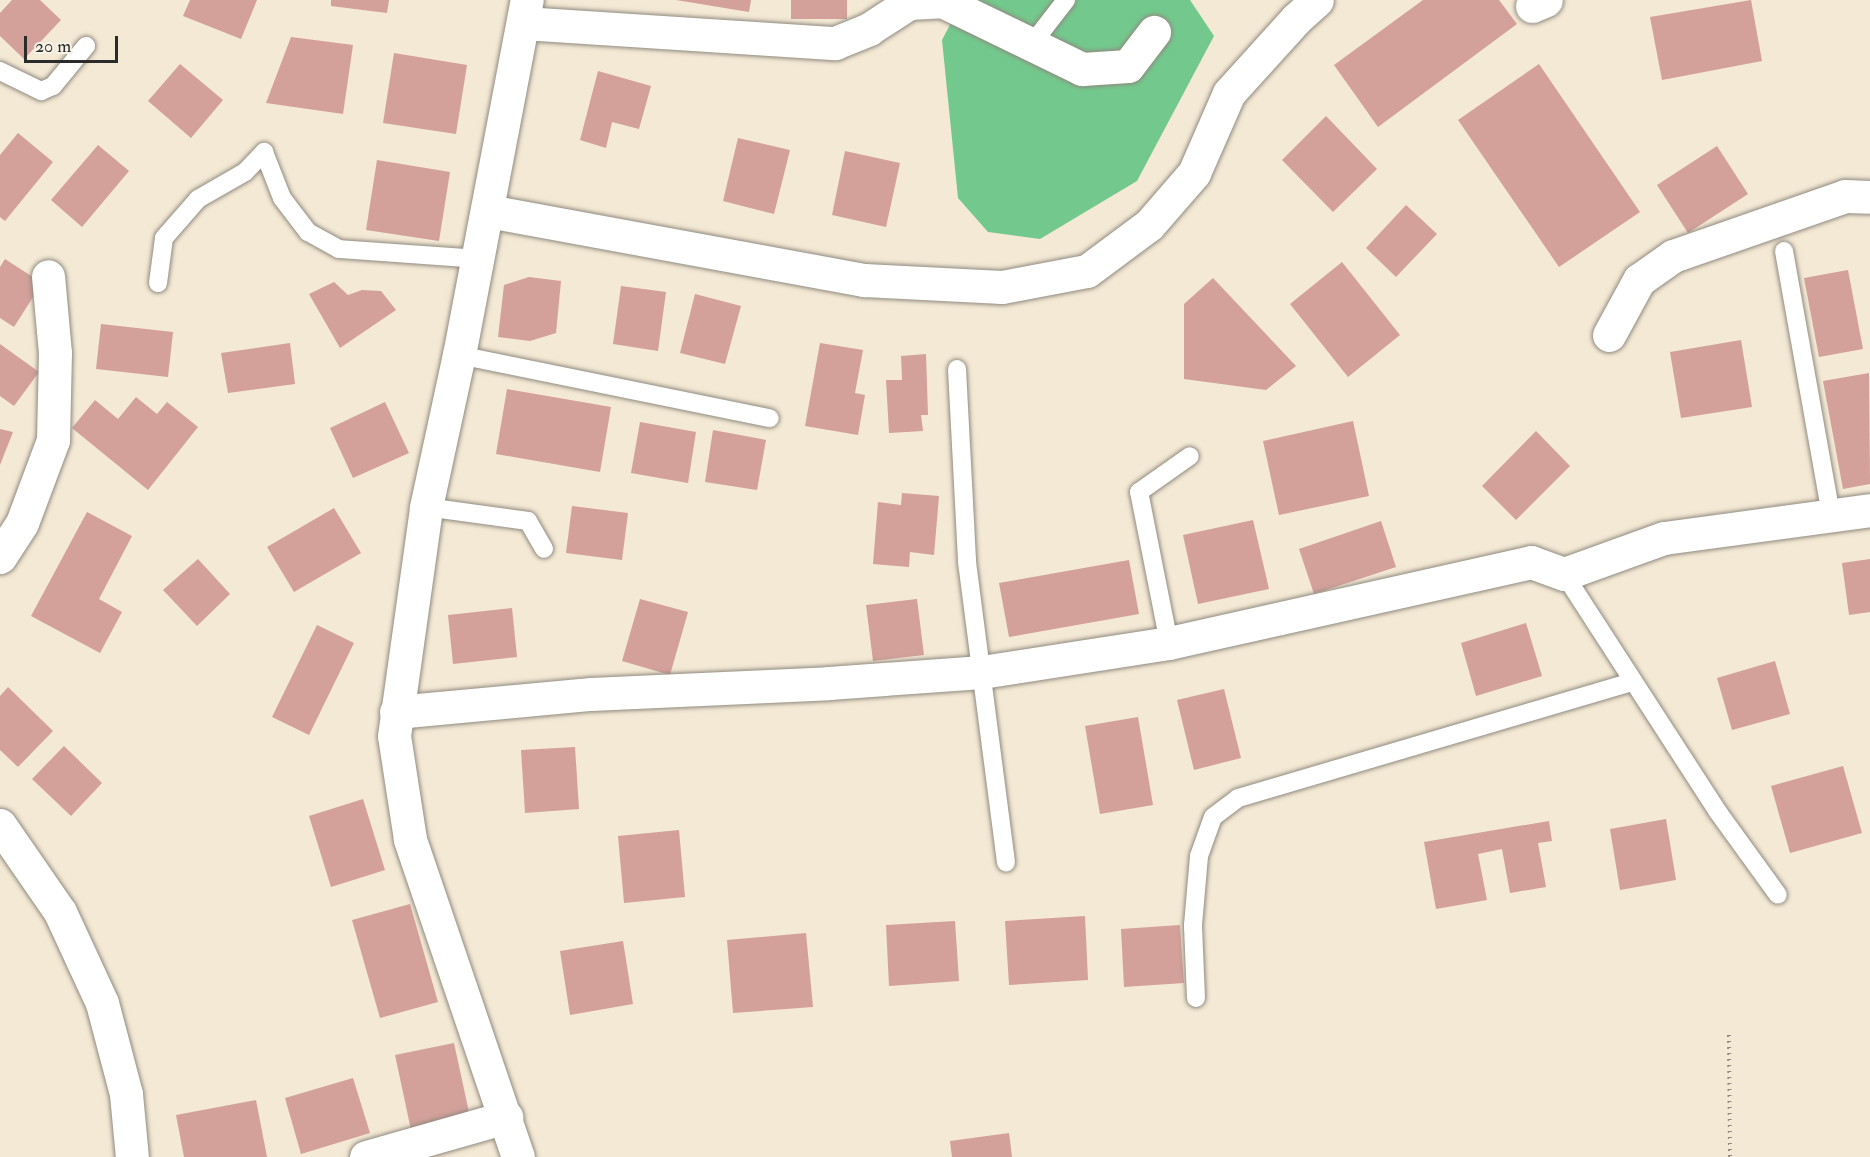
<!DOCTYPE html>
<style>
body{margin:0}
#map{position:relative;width:1870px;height:1157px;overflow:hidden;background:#f4e9d4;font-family:"IM FELL Double Pica",serif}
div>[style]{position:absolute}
.green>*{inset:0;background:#73c98d}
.building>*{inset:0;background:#d3a09a}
.path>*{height:4px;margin-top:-2px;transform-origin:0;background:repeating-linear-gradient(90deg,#908a80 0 1.5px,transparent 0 6px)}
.roads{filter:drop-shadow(0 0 2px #908a80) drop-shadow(0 0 2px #908a80)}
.service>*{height:18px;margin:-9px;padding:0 9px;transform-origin:9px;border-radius:9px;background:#fff}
.minor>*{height:33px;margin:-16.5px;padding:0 16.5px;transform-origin:16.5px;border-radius:16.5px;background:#fff}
span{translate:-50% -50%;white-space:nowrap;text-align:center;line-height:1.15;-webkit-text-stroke:5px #f7f3e8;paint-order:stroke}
.scale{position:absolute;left:24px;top:36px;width:94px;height:27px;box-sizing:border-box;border:3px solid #2b2b2b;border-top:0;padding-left:8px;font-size:18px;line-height:21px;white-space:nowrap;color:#2b2b2b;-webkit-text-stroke:4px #f7f3e8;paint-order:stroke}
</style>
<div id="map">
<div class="green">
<i style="clip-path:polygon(963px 0,1190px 0,1214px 36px,1137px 181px,1040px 239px,988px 232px,958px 198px,942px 40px)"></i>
</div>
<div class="building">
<i style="clip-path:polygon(12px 0,40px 0,61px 20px,24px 59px,0 36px,0 13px)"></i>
<i style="clip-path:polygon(190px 0,257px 0,241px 39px,183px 16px)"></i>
<i style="clip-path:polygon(331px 0,389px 0,387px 13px,331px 6px)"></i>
<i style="clip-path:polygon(676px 0,751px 0,749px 12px)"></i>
<i style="clip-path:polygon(791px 0,847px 0,847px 19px,791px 19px)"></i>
<i style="clip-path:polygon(1423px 0,1499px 0,1517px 24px,1378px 127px,1334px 65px)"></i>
<i style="clip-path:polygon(1751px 0,1762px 61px,1662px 80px,1650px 17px)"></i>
<i style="clip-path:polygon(291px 37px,353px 45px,343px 114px,266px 103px)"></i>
<i style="clip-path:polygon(394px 53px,467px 65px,456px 134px,383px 123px)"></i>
<i style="clip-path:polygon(180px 64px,223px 100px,191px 138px,148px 101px)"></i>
<i style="clip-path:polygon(1539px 64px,1640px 212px,1559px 267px,1458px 120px)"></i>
<i style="clip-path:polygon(598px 71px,651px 86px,639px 129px,612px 122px,606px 148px,580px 140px)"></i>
<i style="clip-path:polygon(1326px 116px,1377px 169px,1333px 212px,1282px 160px)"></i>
<i style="clip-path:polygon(18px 133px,53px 162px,5px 221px,0 217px,0 155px)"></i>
<i style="clip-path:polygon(738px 138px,790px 150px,774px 214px,723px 201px)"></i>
<i style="clip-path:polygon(98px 145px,129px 171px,82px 227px,51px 200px)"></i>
<i style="clip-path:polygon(1717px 146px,1748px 194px,1688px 233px,1657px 185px)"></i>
<i style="clip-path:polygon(845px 151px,900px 163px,886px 227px,832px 215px)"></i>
<i style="clip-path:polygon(377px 160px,450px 172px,439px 241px,366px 230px)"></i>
<i style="clip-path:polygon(1406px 205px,1437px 234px,1396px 277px,1366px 248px)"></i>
<i style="clip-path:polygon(5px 259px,42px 283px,14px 327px,0 318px,0 267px)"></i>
<i style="clip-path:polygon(1342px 262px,1400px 335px,1348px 377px,1290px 304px)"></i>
<i style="clip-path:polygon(1848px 270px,1863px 349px,1819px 357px,1804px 278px)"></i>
<i style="clip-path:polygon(529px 277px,561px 281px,556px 333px,530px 341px,498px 337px,504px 285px)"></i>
<i style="clip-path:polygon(1213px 278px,1296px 366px,1266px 390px,1184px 379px,1184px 304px)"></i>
<i style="clip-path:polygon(334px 282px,348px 295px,362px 290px,381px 291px,396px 310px,340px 348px,309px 294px)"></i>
<i style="clip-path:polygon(621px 286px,666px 292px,658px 351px,613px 344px)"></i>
<i style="clip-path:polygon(695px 294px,741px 306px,725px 364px,680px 353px)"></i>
<i style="clip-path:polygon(101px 324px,173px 332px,168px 377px,96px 369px)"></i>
<i style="clip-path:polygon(1741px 340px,1752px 407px,1681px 418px,1670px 352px)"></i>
<i style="clip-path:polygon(290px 343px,295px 384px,228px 393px,221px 353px)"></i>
<i style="clip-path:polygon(820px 343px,863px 350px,855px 393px,865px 395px,858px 435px,805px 426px)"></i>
<i style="clip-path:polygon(0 344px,39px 372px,14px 406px,0 396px)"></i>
<i style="clip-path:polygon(926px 354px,928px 415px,921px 415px,923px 431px,889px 433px,886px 380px,902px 380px,901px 356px)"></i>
<i style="clip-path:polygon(1869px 373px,1870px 484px,1843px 489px,1823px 381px)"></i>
<i style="clip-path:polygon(507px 389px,611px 407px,600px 472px,496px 454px)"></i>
<i style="clip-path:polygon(136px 397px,157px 414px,167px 402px,198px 427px,148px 490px,72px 428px,95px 400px,118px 419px)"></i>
<i style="clip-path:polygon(385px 402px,409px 453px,353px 478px,330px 428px)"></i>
<i style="clip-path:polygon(1353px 421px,1369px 496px,1279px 515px,1263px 441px)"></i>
<i style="clip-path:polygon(640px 422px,696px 432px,688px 483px,631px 473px)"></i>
<i style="clip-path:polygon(0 429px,13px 432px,0 465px)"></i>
<i style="clip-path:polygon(713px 430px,766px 440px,757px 490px,705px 482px)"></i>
<i style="clip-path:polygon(1536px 431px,1570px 466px,1516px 520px,1482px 486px)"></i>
<i style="clip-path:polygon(902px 493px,939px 496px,934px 555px,910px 552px,909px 567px,873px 564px,878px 502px,901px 505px)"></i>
<i style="clip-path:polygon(572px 506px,628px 513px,622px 560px,566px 553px)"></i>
<i style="clip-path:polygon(334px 508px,361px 553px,294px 592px,267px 547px)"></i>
<i style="clip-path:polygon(87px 512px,132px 536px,99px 599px,122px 612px,100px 653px,31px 616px)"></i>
<i style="clip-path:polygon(1253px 520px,1269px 589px,1198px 604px,1183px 535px)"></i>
<i style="clip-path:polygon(1381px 521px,1396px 567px,1314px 594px,1299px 549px)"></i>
<i style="clip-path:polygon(198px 559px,230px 594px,197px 626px,163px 590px)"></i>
<i style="clip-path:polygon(1870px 559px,1870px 612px,1849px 615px,1842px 563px)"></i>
<i style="clip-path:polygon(1129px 560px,1139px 614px,1009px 637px,999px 583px)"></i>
<i style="clip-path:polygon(640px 599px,688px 612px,670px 675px,622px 661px)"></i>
<i style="clip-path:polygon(917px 599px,924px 655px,873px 661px,866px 605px)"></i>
<i style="clip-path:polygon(512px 608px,517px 657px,453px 664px,448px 615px)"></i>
<i style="clip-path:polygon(1526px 623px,1542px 676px,1476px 696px,1461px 643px)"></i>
<i style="clip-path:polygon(317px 625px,354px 643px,309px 735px,272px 717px)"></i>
<i style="clip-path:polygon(1775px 661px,1790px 714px,1732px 730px,1717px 678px)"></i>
<i style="clip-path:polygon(8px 687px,53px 731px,18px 767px,0 750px,0 696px)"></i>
<i style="clip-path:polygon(1224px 689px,1241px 758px,1194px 770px,1177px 700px)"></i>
<i style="clip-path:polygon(1138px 717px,1153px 805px,1100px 814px,1085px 726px)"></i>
<i style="clip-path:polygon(64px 746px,102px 783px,71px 816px,32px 779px)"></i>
<i style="clip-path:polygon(575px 747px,579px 809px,525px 813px,521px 750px)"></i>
<i style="clip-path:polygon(1843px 766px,1862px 833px,1790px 853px,1771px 786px)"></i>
<i style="clip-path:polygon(363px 799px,385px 870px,331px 887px,309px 816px)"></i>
<i style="clip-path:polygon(1666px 819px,1676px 880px,1620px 890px,1610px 829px)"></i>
<i style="clip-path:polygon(1549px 821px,1552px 841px,1538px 843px,1546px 887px,1510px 893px,1502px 849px,1478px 854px,1487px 900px,1436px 909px,1424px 842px)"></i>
<i style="clip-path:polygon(679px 830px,685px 897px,624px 903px,618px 836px)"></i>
<i style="clip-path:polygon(410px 904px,438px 1002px,380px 1018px,352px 920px)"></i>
<i style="clip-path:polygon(1085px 916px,1088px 980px,1009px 985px,1005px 921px)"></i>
<i style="clip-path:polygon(955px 921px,959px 981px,889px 986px,886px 925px)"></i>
<i style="clip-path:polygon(1180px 925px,1184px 983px,1124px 987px,1121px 929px)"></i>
<i style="clip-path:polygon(806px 933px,813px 1007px,733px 1013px,727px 940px)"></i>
<i style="clip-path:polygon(623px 941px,633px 1004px,570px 1015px,560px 951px)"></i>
<i style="clip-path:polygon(454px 1043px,470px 1117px,411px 1130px,395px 1055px)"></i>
<i style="clip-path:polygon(353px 1078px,370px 1133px,301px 1154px,285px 1098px)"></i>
<i style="clip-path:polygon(256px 1100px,267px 1157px,184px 1157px,176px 1115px)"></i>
<i style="clip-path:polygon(1009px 1133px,1012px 1157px,952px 1157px,950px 1141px)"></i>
</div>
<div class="path">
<i style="left:1729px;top:1035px;width:122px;rotate:89.5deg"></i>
</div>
<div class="roads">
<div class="service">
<i style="left:1032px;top:44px;width:56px;rotate:-52.3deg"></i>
<i style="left:0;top:71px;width:46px;rotate:26deg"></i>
<i style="left:41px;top:91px;width:13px;rotate:-23deg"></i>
<i style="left:53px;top:86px;width:52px;rotate:-50.5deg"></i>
<i style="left:1784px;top:251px;width:269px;rotate:79.9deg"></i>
<i style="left:158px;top:283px;width:45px;rotate:-82.4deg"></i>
<i style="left:164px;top:238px;width:52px;rotate:-48.9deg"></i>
<i style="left:198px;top:199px;width:54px;rotate:-29.9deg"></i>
<i style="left:245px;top:172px;width:28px;rotate:-46deg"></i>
<i style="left:264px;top:152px;width:49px;rotate:68.6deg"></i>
<i style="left:282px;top:198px;width:43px;rotate:52.6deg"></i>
<i style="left:308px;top:232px;width:35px;rotate:29deg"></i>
<i style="left:339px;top:249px;width:139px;rotate:4.1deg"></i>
<i style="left:459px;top:355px;width:317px;rotate:11.5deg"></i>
<i style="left:957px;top:369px;width:193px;rotate:87deg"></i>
<i style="left:967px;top:562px;width:303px;rotate:82.6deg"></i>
<i style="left:426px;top:507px;width:103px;rotate:7.8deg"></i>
<i style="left:528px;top:521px;width:32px;rotate:60deg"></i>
<i style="left:1564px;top:574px;width:283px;rotate:57.1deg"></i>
<i style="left:1718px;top:812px;width:102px;rotate:54.1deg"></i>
<i style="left:1169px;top:643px;width:154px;rotate:-101.2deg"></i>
<i style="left:1139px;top:492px;width:62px;rotate:-35.2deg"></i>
<i style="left:1196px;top:998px;width:73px;rotate:-92.4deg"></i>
<i style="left:1193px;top:925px;width:69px;rotate:-85deg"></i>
<i style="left:1199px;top:856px;width:41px;rotate:-70.3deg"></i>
<i style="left:1213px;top:817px;width:31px;rotate:-37deg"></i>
<i style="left:1238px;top:798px;width:410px;rotate:-16.4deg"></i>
</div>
<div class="minor">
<i style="left:1532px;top:6px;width:15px;rotate:-23deg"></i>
<i style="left:523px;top:23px;width:313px;rotate:3.7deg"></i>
<i style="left:835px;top:43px;width:37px;rotate:-22deg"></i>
<i style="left:869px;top:29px;width:48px;rotate:-33deg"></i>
<i style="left:909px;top:3px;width:33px;rotate:-3deg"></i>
<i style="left:942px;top:1px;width:156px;rotate:25.9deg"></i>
<i style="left:1082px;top:69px;width:46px;rotate:-3.7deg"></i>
<i style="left:1128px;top:66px;width:43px;rotate:-52.6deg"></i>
<i style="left:488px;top:211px;width:382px;rotate:10.4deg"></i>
<i style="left:864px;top:280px;width:138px;rotate:2.9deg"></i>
<i style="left:1002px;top:287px;width:86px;rotate:-10.7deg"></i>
<i style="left:1087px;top:271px;width:77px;rotate:-36.6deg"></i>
<i style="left:1149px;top:225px;width:69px;rotate:-49.1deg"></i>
<i style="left:1194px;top:173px;width:87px;rotate:-66.4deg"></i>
<i style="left:1229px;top:93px;width:100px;rotate:-47.8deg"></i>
<i style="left:1296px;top:19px;width:28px;rotate:-42deg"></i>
<i style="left:1609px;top:335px;width:63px;rotate:-61.4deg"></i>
<i style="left:1639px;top:280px;width:42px;rotate:-35.2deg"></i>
<i style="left:1673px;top:256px;width:182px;rotate:-19.2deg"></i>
<i style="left:1845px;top:196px;width:25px;rotate:2deg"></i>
<i style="left:0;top:557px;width:40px;rotate:-57.1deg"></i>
<i style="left:22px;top:523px;width:89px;rotate:-69.5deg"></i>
<i style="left:53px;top:440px;width:87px;rotate:-88.7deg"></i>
<i style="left:55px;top:353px;width:77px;rotate:-95.2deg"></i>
<i style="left:396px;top:712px;width:196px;rotate:-5.3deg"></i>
<i style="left:591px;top:694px;width:238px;rotate:-2.6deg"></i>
<i style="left:829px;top:683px;width:153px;rotate:-4.1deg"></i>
<i style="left:982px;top:672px;width:189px;rotate:-8.8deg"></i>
<i style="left:1169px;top:643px;width:371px;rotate:-12.6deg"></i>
<i style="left:1531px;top:562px;width:35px;rotate:20deg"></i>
<i style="left:1564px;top:574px;width:106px;rotate:-19.8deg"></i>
<i style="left:1664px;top:538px;width:208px;rotate:-7.7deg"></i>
<i style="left:0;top:825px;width:106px;rotate:55.4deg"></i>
<i style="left:60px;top:912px;width:100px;rotate:65.2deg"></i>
<i style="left:102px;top:1003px;width:94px;rotate:75.2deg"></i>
<i style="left:126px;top:1094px;width:63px;rotate:84.6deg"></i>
<i style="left:366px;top:1157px;width:146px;rotate:-15.9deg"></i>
<i style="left:518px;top:1157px;width:336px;rotate:-108.8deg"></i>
<i style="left:410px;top:839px;width:104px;rotate:-98.8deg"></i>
<i style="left:394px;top:736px;width:231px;rotate:-82deg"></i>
<i style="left:426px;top:507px;width:156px;rotate:-77.8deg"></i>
<i style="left:459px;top:355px;width:361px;rotate:-79.2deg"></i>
</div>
</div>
<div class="scale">20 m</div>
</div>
